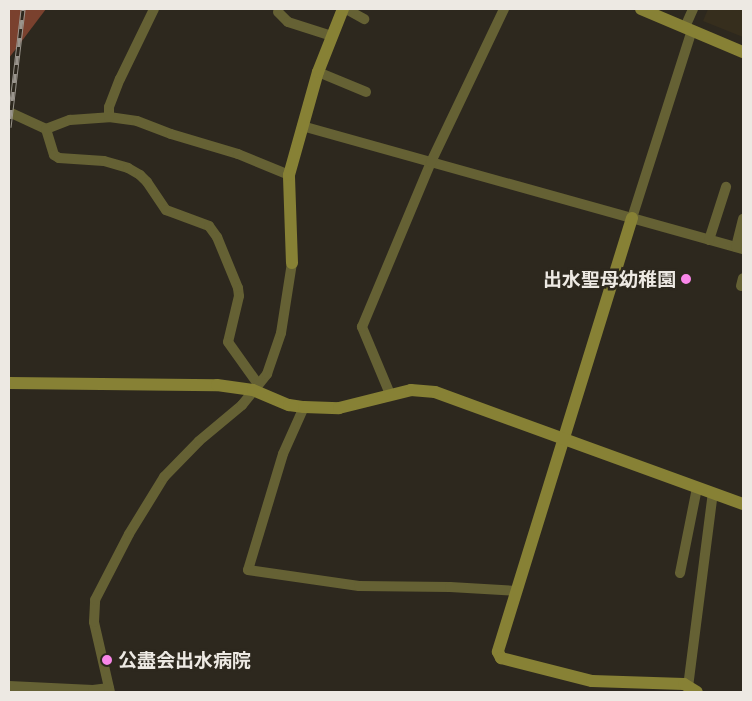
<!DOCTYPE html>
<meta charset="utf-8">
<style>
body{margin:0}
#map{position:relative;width:752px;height:701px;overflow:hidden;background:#2d281e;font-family:Commissioner,"Noto Sans JP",sans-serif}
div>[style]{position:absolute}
.built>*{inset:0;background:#362e1d}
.forest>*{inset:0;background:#7a412e}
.street>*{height:10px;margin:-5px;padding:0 5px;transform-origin:5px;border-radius:5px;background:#656134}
.secondary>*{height:12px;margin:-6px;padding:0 6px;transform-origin:6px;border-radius:6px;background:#878135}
.rail>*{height:5px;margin-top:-2.5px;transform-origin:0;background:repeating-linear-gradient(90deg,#2d281e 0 9px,#9a958d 0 18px);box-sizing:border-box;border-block:1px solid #9a958d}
.dots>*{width:14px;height:14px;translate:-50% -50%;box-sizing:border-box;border:2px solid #2d281e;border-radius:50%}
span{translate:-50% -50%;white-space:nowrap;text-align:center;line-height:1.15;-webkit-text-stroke:5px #2d281e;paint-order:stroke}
.poi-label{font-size:19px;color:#ede9e3;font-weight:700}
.right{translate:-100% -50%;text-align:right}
.left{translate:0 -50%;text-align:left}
.frame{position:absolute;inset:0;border:10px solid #ede9e3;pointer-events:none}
</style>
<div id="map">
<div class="built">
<i style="clip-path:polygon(708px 9px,743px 9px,743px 37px,703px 21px)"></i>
</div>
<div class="forest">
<i style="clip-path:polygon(9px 9px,46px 9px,9px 58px)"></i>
</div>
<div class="street">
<i style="left:346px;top:9px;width:21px;rotate:29deg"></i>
<i style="left:278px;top:12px;width:14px;rotate:45deg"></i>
<i style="left:288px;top:22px;width:46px;rotate:17.7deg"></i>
<i style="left:685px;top:27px;width:20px;rotate:-66deg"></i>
<i style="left:318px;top:72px;width:52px;rotate:22.6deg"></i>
<i style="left:9px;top:112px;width:41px;rotate:24.7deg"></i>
<i style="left:46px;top:129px;width:26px;rotate:-21deg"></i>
<i style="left:70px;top:120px;width:39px;rotate:-4deg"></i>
<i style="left:109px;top:117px;width:28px;rotate:8deg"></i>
<i style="left:137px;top:121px;width:36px;rotate:21deg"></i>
<i style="left:171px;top:134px;width:70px;rotate:16.6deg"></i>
<i style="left:238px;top:154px;width:55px;rotate:22.4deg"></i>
<i style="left:109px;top:117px;width:10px;rotate:-90deg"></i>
<i style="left:109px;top:107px;width:30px;rotate:-69deg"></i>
<i style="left:120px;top:79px;width:78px;rotate:-64.1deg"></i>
<i style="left:302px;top:126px;width:458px;rotate:15.6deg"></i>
<i style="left:46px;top:129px;width:27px;rotate:73deg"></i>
<i style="left:54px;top:155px;width:6px;rotate:31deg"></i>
<i style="left:59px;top:158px;width:45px;rotate:3.8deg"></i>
<i style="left:104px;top:161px;width:25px;rotate:16deg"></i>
<i style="left:128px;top:168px;width:14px;rotate:30deg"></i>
<i style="left:140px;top:175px;width:10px;rotate:45deg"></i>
<i style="left:147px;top:182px;width:34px;rotate:56deg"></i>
<i style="left:166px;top:210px;width:46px;rotate:20.4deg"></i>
<i style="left:209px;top:226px;width:14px;rotate:54deg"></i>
<i style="left:217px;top:237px;width:55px;rotate:67.6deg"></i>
<i style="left:238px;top:288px;width:8px;rotate:83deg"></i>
<i style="left:239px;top:296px;width:47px;rotate:103.4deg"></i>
<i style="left:228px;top:342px;width:52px;rotate:54.5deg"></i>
<i style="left:632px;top:218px;width:197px;rotate:-72.3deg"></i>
<i style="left:709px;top:240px;width:56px;rotate:-72.2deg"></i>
<i style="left:736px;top:247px;width:29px;rotate:-76deg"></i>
<i style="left:741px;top:286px;width:8px;rotate:-76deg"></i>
<i style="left:390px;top:394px;width:73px;rotate:-112.7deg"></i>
<i style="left:362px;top:327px;width:179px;rotate:-67.3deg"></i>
<i style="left:431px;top:162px;width:170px;rotate:-64.5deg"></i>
<i style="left:304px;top:407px;width:51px;rotate:114.1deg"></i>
<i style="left:283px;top:454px;width:121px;rotate:106.8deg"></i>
<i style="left:248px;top:570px;width:112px;rotate:8.2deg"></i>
<i style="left:359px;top:586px;width:91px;rotate:0.6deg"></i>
<i style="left:450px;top:587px;width:67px;rotate:3.4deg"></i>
<i style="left:680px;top:573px;width:87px;rotate:-78.7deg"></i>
<i style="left:9px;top:686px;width:84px;rotate:2.7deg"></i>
<i style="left:93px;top:690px;width:16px;rotate:-7deg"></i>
<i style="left:688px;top:687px;width:196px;rotate:-82.7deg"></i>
<i style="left:110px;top:692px;width:72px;rotate:-102.9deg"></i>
<i style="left:94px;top:622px;width:22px;rotate:-87deg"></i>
<i style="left:95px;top:600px;width:74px;rotate:-62.7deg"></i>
<i style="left:129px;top:534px;width:67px;rotate:-58.4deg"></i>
<i style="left:164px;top:477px;width:50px;rotate:-45.8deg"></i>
<i style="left:199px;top:441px;width:56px;rotate:-39.9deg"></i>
<i style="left:242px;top:405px;width:40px;rotate:-51deg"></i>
<i style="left:267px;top:374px;width:43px;rotate:-71.1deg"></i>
<i style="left:281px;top:333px;width:71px;rotate:-81.1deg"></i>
</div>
<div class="secondary">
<i style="left:641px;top:9px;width:111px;rotate:22.9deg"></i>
<i style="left:632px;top:218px;width:454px;rotate:107.2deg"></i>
<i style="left:498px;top:652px;width:7px;rotate:63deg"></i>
<i style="left:501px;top:658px;width:94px;rotate:14.2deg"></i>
<i style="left:592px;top:681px;width:92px;rotate:1.9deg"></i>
<i style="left:684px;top:684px;width:15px;rotate:32deg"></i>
<i style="left:292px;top:263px;width:88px;rotate:-92deg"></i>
<i style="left:289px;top:175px;width:107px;rotate:-74.3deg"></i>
<i style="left:318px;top:72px;width:68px;rotate:-68.4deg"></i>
<i style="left:9px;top:383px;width:208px;rotate:0.6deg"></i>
<i style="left:217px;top:385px;width:36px;rotate:8deg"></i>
<i style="left:253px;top:390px;width:39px;rotate:23deg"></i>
<i style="left:289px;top:405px;width:15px;rotate:8deg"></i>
<i style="left:304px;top:407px;width:35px;rotate:2deg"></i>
<i style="left:339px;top:408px;width:74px;rotate:-14deg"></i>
<i style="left:411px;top:390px;width:24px;rotate:5deg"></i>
<i style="left:435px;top:392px;width:328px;rotate:20deg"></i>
</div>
<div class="rail">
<i style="left:9px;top:127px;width:119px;rotate:-83.2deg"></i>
</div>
<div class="dots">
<i style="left:686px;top:279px;background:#f987e9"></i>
<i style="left:107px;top:660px;background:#f987e9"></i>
</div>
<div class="poi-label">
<span class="right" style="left:676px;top:279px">出水聖母幼稚園</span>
<span class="left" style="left:118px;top:660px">公盡会出水病院</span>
</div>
<div class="frame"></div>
</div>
